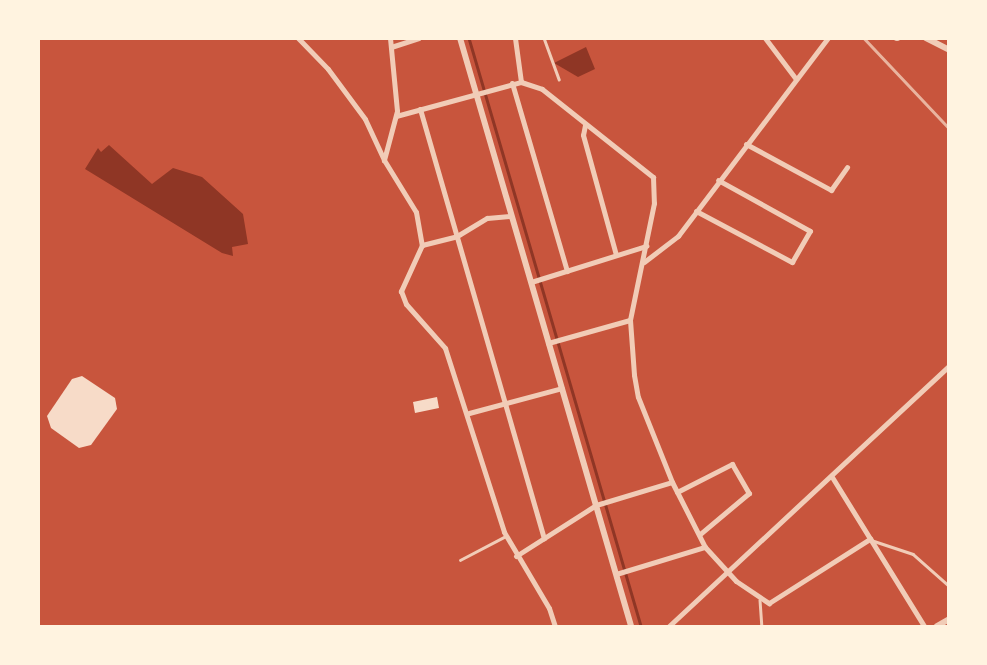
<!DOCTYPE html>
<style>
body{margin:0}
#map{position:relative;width:987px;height:665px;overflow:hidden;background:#c8553d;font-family:Figtree,sans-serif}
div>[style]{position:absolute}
.water>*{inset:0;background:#8f3625}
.stream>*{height:2.5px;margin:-1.25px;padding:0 1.25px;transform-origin:1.25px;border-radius:1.25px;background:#8f3625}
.building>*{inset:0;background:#f7dbc8}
.service>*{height:2.5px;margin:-1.25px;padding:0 1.25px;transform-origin:1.25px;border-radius:1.25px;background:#f1ccb7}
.minor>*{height:5px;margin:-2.5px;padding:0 2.5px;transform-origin:2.5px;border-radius:2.5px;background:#f1ccb7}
.tertiary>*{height:6px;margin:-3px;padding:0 3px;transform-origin:3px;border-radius:3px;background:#f1ccb7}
.rail>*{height:2.5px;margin:-1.25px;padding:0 1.25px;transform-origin:1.25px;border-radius:1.25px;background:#e9b49f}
span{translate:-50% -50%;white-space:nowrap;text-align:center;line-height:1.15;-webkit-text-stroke:5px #fff3e0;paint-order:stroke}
.frame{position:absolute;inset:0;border:40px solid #fff3e0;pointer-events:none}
</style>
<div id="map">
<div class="water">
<i style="clip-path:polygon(586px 47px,595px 69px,578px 77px,554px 63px)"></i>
<i style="clip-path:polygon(109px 145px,152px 184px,173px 168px,202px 177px,243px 214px,248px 244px,232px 247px,233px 256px,222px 253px,85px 169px,98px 148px,101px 152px)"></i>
</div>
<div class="stream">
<i style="left:469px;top:38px;width:613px;rotate:73.69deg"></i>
</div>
<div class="building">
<i style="clip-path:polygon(82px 376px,115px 398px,117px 409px,91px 445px,79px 448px,51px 428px,47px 416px,72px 379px)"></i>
<i style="clip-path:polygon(437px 397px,439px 408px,415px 413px,413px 402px)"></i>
</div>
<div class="service">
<i style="left:544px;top:38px;width:44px;rotate:69.9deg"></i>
<i style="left:871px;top:540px;width:44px;rotate:18.4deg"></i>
<i style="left:913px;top:554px;width:47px;rotate:41.5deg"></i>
<i style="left:460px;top:560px;width:52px;rotate:-27.6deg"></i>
<i style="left:760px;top:600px;width:26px;rotate:86deg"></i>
</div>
<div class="minor">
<i style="left:298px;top:38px;width:43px;rotate:45.9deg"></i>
<i style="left:328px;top:69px;width:62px;rotate:53.5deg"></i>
<i style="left:365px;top:119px;width:45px;rotate:65.1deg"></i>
<i style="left:390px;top:38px;width:73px;rotate:84.5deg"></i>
<i style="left:397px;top:111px;width:51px;rotate:104.9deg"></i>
<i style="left:384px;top:160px;width:61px;rotate:58.4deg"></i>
<i style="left:416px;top:212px;width:34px;rotate:80deg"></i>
<i style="left:422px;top:245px;width:51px;rotate:114.5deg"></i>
<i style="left:401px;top:291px;width:14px;rotate:69deg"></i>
<i style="left:406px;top:304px;width:59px;rotate:48.4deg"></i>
<i style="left:445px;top:348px;width:193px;rotate:72.2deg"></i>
<i style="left:504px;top:532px;width:88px;rotate:59.4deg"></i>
<i style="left:549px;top:608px;width:19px;rotate:72deg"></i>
<i style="left:765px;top:38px;width:51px;rotate:52.9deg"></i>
<i style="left:896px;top:38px;width:1px"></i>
<i style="left:391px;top:47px;width:29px;rotate:-18deg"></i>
<i style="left:521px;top:82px;width:22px;rotate:18deg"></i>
<i style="left:542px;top:89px;width:142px;rotate:38.4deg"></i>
<i style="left:653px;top:177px;width:26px;rotate:88deg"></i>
<i style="left:654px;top:203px;width:119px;rotate:101.6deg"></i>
<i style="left:630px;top:320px;width:55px;rotate:85.8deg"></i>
<i style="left:634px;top:375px;width:22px;rotate:80deg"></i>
<i style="left:638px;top:397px;width:92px;rotate:68.2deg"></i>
<i style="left:672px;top:482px;width:73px;rotate:63.1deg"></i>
<i style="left:705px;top:547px;width:46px;rotate:47.6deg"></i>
<i style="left:736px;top:581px;width:40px;rotate:34deg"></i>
<i style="left:769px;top:603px;width:120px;rotate:-32.4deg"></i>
<i style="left:512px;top:83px;width:196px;rotate:73.7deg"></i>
<i style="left:420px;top:109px;width:447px;rotate:73.9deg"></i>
<i style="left:396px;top:116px;width:130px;rotate:-15.2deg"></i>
<i style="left:521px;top:82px;width:44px;rotate:-97.8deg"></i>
<i style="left:585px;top:125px;width:10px;rotate:101deg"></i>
<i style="left:583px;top:135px;width:124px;rotate:74.6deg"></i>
<i style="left:746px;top:144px;width:97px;rotate:28.4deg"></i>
<i style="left:831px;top:190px;width:28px;rotate:-55deg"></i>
<i style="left:696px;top:211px;width:109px;rotate:28deg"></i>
<i style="left:792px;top:262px;width:36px;rotate:-60deg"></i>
<i style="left:810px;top:231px;width:105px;rotate:-151deg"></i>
<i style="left:422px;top:245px;width:36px;rotate:-14deg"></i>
<i style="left:457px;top:236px;width:35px;rotate:-31deg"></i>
<i style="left:487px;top:218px;width:24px;rotate:-5deg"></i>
<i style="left:644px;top:262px;width:43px;rotate:-37.4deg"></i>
<i style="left:678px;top:236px;width:248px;rotate:-52.9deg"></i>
<i style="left:531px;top:282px;width:121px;rotate:-17.4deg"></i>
<i style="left:548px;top:343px;width:85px;rotate:-15.7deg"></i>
<i style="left:469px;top:413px;width:96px;rotate:-15deg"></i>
<i style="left:832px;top:477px;width:175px;rotate:58.3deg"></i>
<i style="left:677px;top:492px;width:62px;rotate:-27deg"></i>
<i style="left:732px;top:464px;width:34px;rotate:60deg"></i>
<i style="left:749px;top:493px;width:64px;rotate:140.1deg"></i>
<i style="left:516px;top:556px;width:95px;rotate:-32.5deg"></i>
<i style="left:596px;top:505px;width:79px;rotate:-16.8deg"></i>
<i style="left:616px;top:574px;width:93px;rotate:-16.9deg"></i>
<i style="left:669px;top:626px;width:381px;rotate:-42.9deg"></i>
</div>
<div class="tertiary">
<i style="left:460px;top:38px;width:612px;rotate:73.78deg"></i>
<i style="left:926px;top:38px;width:25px;rotate:27deg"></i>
<i style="left:937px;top:626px;width:13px;rotate:-29deg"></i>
</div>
<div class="rail">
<i style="left:864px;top:38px;width:122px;rotate:46.7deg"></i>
</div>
<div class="frame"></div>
</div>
